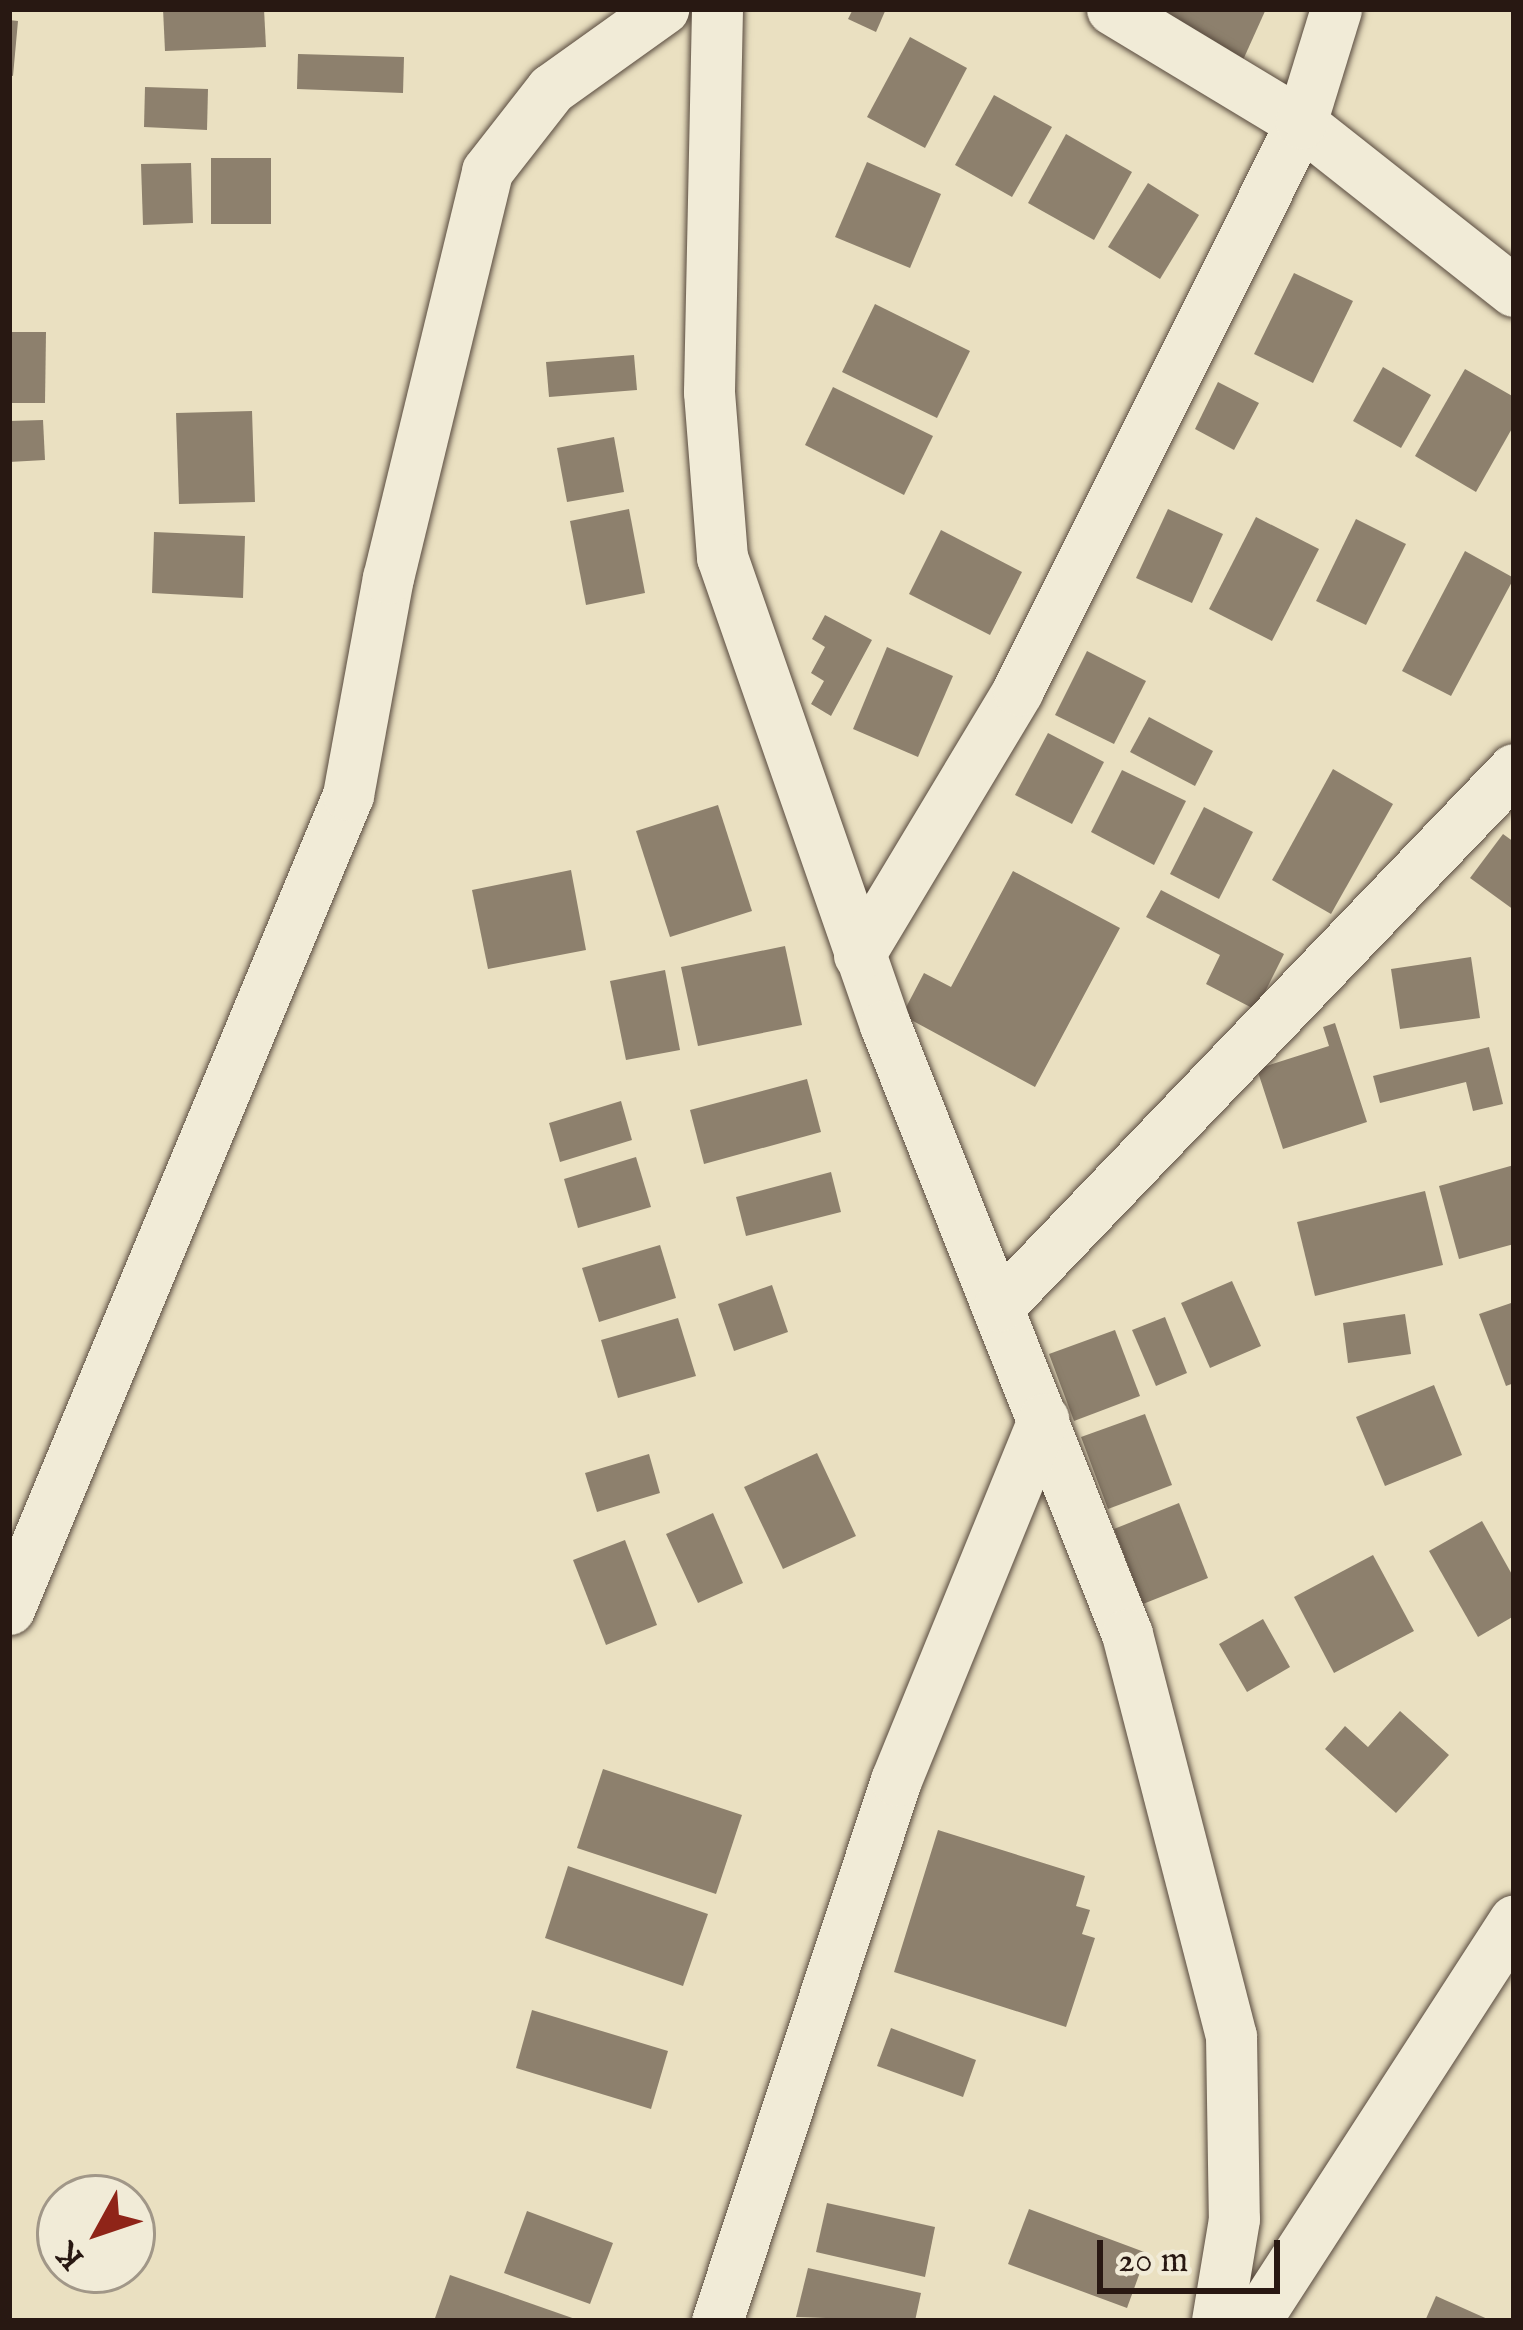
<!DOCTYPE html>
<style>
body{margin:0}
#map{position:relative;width:1523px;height:2330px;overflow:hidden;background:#eae0c1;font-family:"IM FELL English",serif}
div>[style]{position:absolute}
.building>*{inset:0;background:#8d806d}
.roads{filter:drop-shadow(0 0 3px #584a3e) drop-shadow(0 0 3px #584a3e)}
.minor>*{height:51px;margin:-25.5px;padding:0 25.5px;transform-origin:25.5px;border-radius:25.5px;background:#f1ebd7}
span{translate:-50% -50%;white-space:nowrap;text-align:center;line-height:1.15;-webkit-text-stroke:12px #f1ebd7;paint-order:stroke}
.frame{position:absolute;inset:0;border:12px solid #281812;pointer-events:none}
.north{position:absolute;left:36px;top:2174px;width:120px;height:120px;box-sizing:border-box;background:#f1ebd7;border:3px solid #a19788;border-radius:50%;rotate:230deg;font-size:33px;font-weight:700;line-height:48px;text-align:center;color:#281812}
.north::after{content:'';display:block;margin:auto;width:42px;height:54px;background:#8f2418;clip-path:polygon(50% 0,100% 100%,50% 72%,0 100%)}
.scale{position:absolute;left:1097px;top:2240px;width:183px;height:54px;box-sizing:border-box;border:6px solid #281812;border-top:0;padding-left:15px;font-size:36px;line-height:42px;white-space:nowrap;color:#281812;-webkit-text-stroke:9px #f1ebd7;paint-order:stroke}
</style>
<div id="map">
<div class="building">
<i style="clip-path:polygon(163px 9px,264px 9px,266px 47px,165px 51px)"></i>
<i style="clip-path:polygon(853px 9px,886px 9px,876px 32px,848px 19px)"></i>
<i style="clip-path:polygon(1128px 9px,1266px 9px,1243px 60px)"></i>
<i style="clip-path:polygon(9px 20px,18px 21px,13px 76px,9px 75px)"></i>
<i style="clip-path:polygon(910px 37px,967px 68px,925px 148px,867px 117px)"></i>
<i style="clip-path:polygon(298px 54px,404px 57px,403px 93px,297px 89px)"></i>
<i style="clip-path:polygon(145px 87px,208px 89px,207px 130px,144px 127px)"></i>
<i style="clip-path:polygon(994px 95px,1052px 127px,1012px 197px,955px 165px)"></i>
<i style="clip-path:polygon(1066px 134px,1132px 172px,1094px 240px,1028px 203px)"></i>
<i style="clip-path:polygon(211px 158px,271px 158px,271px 224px,211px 224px)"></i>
<i style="clip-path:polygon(867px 162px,941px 194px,910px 268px,835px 237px)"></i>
<i style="clip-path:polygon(191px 163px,193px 223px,143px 225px,141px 164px)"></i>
<i style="clip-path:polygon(1148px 183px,1199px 215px,1160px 279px,1108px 247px)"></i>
<i style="clip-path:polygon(1294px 273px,1353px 301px,1313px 383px,1254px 354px)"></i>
<i style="clip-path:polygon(875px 304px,970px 351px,937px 418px,842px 372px)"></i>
<i style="clip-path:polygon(9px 332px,46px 332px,45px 403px,9px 403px)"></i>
<i style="clip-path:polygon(634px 355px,637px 390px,549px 397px,546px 362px)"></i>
<i style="clip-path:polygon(1383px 367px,1431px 395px,1401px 448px,1353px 421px)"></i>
<i style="clip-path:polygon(1465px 369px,1514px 397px,1514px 425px,1476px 492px,1415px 456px)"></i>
<i style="clip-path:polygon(1218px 382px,1259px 403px,1234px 450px,1195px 429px)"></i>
<i style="clip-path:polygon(833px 387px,933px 436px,904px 495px,805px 445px)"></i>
<i style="clip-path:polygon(252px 411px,255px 502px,179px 504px,176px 413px)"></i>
<i style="clip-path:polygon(43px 420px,45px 460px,9px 462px,9px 421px)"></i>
<i style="clip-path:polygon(614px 437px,624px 492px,567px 502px,557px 448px)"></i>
<i style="clip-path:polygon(629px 509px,645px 593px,586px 605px,570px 521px)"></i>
<i style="clip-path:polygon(1168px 509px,1223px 534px,1192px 603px,1136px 578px)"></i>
<i style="clip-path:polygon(1256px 517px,1319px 549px,1272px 641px,1209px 609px)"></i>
<i style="clip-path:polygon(1356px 519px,1406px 544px,1366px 625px,1316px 601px)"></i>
<i style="clip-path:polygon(941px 530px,1022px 572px,990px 635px,909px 594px)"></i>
<i style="clip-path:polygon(154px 532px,245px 536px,243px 598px,152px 593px)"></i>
<i style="clip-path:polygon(1465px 551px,1514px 578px,1451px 696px,1402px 671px)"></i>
<i style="clip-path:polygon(825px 615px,872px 640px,831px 716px,811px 704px,824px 681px,811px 673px,825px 647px,812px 639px)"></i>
<i style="clip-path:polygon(887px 647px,953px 676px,918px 757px,853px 729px)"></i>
<i style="clip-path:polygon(1087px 651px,1146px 681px,1114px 744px,1055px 715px)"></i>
<i style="clip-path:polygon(1149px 717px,1213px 751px,1195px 786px,1130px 752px)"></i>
<i style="clip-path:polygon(1048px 733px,1104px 762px,1072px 824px,1015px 795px)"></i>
<i style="clip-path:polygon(1333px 769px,1393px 804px,1331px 914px,1272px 880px)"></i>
<i style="clip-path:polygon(1122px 770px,1186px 801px,1154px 865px,1091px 832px)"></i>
<i style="clip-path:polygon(718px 805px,752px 911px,670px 937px,636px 831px)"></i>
<i style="clip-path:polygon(1204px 807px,1253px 832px,1219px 899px,1170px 874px)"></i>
<i style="clip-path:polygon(1503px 834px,1514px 842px,1514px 910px,1470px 878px)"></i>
<i style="clip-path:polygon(571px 870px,586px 950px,488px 969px,472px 890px)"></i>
<i style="clip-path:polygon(1013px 871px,1120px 928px,1035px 1087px,902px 1015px,924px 973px,951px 987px)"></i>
<i style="clip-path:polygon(1161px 890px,1284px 954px,1256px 1010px,1206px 984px,1220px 955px,1146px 917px)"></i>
<i style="clip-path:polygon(785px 946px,802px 1025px,698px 1046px,681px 967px)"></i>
<i style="clip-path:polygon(1471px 957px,1480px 1018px,1400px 1029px,1391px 969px)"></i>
<i style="clip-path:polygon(665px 970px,680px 1050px,626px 1060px,610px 981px)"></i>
<i style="clip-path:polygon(1335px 1023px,1367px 1122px,1283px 1149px,1257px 1069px,1329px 1046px,1323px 1027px)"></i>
<i style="clip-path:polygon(1489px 1047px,1503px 1104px,1473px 1111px,1466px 1082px,1380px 1103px,1373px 1076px)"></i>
<i style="clip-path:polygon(807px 1079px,821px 1132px,704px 1164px,690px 1110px)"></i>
<i style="clip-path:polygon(621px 1101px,632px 1140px,560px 1162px,549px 1123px)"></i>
<i style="clip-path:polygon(636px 1157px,651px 1207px,578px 1228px,564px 1179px)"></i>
<i style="clip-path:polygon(1514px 1165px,1514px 1244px,1459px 1259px,1439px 1186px)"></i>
<i style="clip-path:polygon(831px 1172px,841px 1212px,746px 1236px,736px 1197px)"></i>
<i style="clip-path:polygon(1425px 1191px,1443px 1265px,1315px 1296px,1297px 1222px)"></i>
<i style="clip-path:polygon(660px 1245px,676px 1298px,599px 1322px,582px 1268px)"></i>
<i style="clip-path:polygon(1232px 1281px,1261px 1346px,1210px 1368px,1181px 1303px)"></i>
<i style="clip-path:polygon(772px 1285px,788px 1332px,734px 1351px,718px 1304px)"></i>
<i style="clip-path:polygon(1514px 1302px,1514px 1383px,1506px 1386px,1479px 1314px)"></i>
<i style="clip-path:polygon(1405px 1314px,1411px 1354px,1348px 1363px,1343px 1323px)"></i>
<i style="clip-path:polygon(1165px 1317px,1187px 1373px,1156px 1386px,1132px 1330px)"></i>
<i style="clip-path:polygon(678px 1318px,696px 1376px,618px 1398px,601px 1340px)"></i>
<i style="clip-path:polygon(1115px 1330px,1140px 1396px,1074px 1421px,1049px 1354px)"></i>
<i style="clip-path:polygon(1434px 1385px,1462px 1455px,1385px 1486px,1356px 1417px)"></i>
<i style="clip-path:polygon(1145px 1414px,1172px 1485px,1108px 1509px,1081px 1437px)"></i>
<i style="clip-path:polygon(817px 1453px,856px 1536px,783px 1569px,744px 1487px)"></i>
<i style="clip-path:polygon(649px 1454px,660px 1493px,597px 1512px,585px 1473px)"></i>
<i style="clip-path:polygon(1179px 1503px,1208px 1578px,1143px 1604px,1114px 1529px)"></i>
<i style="clip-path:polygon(713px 1513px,743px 1583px,698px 1603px,666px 1534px)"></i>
<i style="clip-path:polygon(1482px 1521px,1514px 1578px,1514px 1616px,1478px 1637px,1429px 1551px)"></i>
<i style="clip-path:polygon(625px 1540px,657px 1625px,606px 1645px,573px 1560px)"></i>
<i style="clip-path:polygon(1373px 1555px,1414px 1631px,1334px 1673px,1294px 1597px)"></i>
<i style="clip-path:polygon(1263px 1619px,1290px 1667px,1247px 1692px,1219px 1644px)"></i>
<i style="clip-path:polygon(1400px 1711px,1449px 1755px,1396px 1813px,1325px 1749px,1345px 1726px,1368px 1747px)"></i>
<i style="clip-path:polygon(603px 1769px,742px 1815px,716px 1894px,577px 1848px)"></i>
<i style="clip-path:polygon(938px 1830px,1085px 1876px,1076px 1906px,1090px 1910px,1082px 1934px,1095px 1938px,1066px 2027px,894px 1972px)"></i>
<i style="clip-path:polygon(568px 1866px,708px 1914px,683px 1986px,545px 1938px)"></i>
<i style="clip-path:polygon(532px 2010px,668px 2051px,651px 2109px,516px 2068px)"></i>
<i style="clip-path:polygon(891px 2028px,976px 2060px,963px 2097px,877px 2066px)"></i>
<i style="clip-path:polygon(827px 2203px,935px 2227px,925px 2277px,816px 2252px)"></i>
<i style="clip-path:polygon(1029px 2209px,1147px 2253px,1127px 2308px,1008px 2264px)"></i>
<i style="clip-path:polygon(527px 2211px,613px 2243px,590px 2304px,504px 2273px)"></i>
<i style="clip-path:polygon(808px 2268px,921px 2293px,915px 2321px,796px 2317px)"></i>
<i style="clip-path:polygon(450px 2275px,578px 2320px,578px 2321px,434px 2321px)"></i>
<i style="clip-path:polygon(1436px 2296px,1492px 2321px,1425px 2321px)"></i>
</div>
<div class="roads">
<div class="minor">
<i style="left:717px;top:9px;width:383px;rotate:91.2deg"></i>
<i style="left:709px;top:392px;width:166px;rotate:85.5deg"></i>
<i style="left:722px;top:557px;width:496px;rotate:70.8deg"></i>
<i style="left:885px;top:1025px;width:655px;rotate:68.33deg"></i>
<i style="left:1127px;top:1634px;width:415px;rotate:75.5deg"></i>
<i style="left:1231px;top:2036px;width:183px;rotate:89.1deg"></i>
<i style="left:1234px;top:2219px;width:103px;rotate:99.5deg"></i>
<i style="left:1112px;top:9px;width:221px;rotate:31.1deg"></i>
<i style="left:1301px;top:123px;width:271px;rotate:38.3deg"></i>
<i style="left:859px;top:955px;width:309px;rotate:-59deg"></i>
<i style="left:1018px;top:690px;width:634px;rotate:-63.48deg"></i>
<i style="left:1301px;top:123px;width:119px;rotate:-72.9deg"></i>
<i style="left:999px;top:1306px;width:744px;rotate:-46.2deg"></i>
<i style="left:9px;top:1609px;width:882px;rotate:-67.39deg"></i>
<i style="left:348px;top:795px;width:221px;rotate:-79.6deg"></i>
<i style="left:388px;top:578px;width:419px;rotate:-76.3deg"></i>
<i style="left:487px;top:171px;width:104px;rotate:-52deg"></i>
<i style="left:551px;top:89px;width:138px;rotate:-35.5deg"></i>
<i style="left:717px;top:2321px;width:570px;rotate:-71.69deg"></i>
<i style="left:896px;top:1780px;width:390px;rotate:-67.8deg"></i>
<i style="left:1255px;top:2321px;width:477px;rotate:-57.1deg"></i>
</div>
</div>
<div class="frame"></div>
<div class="north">K</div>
<div class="scale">20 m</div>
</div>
